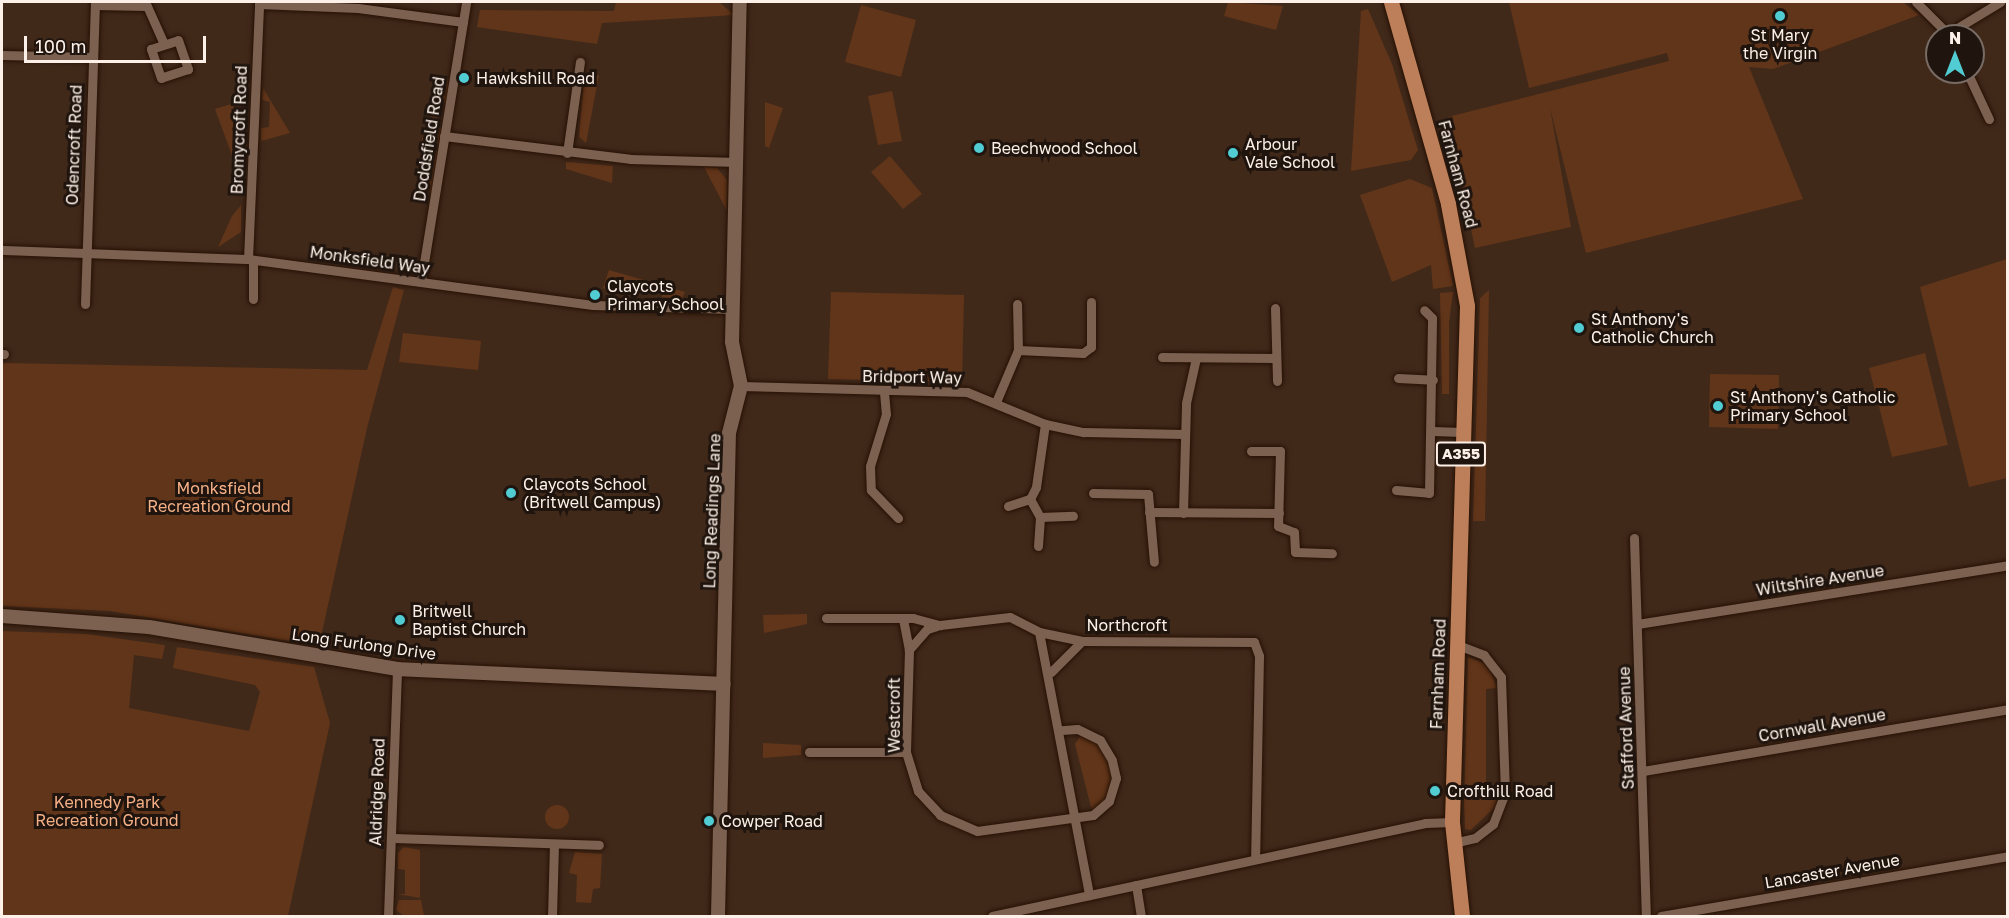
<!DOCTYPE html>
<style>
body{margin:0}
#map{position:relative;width:2009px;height:918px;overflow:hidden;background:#41291a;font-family:"Golos Text",sans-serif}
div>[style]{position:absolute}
.green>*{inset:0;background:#613519}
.round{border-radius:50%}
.roads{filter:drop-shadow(0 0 2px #261104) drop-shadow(0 0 2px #261104)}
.street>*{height:9px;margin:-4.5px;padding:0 4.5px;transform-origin:4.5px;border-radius:4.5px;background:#7c6151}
.secondary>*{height:14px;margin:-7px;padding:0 7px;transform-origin:7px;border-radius:7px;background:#7c6151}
.primary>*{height:15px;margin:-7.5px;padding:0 7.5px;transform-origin:7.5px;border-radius:7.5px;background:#bc7f59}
.dots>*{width:16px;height:16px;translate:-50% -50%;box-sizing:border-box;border:3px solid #1f140e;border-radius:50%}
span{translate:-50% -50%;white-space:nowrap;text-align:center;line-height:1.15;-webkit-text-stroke:6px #1f140e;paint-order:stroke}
.shield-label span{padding:2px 4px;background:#1f140e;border:2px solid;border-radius:4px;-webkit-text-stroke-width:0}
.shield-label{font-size:15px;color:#fdf0e8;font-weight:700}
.poi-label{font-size:16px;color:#fdf0e8}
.left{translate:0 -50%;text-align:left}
.street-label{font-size:16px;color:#fdf0e8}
.park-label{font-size:16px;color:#f6b086}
.frame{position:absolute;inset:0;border:3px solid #fdf0e8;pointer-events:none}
.north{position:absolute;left:1925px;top:24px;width:60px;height:60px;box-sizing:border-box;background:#1f140e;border:2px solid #786c65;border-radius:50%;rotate:0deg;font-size:16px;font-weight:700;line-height:24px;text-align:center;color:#fdf0e8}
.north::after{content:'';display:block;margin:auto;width:21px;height:27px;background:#51ccd3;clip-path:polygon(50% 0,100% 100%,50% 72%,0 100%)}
.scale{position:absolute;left:24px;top:36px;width:182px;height:27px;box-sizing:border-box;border:3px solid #fdf0e8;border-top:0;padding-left:8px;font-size:18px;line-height:21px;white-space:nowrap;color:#fdf0e8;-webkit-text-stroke:4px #1f140e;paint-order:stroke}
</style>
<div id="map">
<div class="green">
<i style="clip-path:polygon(616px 2px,719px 2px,734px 15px,602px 23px,597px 44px,477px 27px,480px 10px,614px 11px)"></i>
<i style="clip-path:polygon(1228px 2px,1283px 6px,1276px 30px,1224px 16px)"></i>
<i style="clip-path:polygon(1509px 2px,1903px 2px,1919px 15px,1773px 69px,1749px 67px,1803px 199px,1586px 253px,1550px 108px,1571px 227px,1475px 248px,1448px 117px,1669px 61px,1667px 53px,1529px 88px)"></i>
<i style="clip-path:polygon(861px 5px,916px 20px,901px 77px,845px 62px)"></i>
<i style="clip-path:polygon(1368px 9px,1392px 64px,1418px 150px,1411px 160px,1351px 171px,1361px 11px)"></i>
<i style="clip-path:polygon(599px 75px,586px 143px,579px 137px,584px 81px)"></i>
<i style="clip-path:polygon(448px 76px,449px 102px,440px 104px,435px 127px,445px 129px,443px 144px,419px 146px)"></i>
<i style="clip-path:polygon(263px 88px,290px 133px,261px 141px,261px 128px,269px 127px,270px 102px,262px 100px)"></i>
<i style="clip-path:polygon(892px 91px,902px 141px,878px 145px,868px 96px)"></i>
<i style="clip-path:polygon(244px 100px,244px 108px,236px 108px,235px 133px,243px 133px,243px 185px,215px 109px)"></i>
<i style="clip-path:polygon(765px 102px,783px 108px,769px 148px,765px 146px)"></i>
<i style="clip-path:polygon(420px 151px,441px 151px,431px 194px,422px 166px)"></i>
<i style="clip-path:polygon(890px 156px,922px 194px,903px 209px,871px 172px)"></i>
<i style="clip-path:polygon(566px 162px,613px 166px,612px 183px,566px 169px)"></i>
<i style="clip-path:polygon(704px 167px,717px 168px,727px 180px,727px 211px)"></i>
<i style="clip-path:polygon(1410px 179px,1432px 188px,1453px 286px,1433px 289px,1431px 265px,1392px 282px,1360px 195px)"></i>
<i style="clip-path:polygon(241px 205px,241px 232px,218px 247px,232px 216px)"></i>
<i style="clip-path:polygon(2007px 259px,2007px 478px,1969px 487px,1920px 287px)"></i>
<i style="clip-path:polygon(609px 270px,685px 292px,682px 299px,662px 297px,662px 288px,644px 287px,639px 296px,639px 287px,613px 285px,613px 294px,603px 288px)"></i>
<i style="clip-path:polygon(393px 287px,404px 290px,367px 428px,319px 646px,110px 611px,2px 606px,2px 363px,367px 370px)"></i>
<i style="clip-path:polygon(1489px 290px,1485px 521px,1473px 521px,1480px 298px)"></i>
<i style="clip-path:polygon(831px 292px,964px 295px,962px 382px,828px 379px)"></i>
<i style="clip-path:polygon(1453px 292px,1449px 322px,1449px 394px,1442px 394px,1440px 293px)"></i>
<i style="clip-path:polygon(403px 333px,481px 341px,478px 370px,399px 362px)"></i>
<i style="clip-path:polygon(1925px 353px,1948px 445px,1892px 457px,1869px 368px)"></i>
<i style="clip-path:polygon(1710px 374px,1779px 375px,1778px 429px,1709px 427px)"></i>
<i style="clip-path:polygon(807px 614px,807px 624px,764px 633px,763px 615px)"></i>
<i style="clip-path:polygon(2px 631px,86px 634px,165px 645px,162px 659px,134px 655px,129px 708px,249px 731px,260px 692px,255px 685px,173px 668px,177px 647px,314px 667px,330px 723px,288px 916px,2px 916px)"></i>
<i style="clip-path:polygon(1468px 657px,1488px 665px,1497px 688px,1486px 689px,1486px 793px,1497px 794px,1497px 805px,1471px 830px,1465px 829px,1464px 803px)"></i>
<i style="clip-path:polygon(1081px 735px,1104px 745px,1117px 765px,1111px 798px,1092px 811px,1075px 744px)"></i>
<i style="clip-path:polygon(763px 743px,801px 745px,801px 755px,763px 758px)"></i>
<i class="round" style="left:545px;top:805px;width:24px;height:24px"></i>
<i style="clip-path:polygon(404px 847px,420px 850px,420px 898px,397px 894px,405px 894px,405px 870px,398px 869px,398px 853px)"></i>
<i style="clip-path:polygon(575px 852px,602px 854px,600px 888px,593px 889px,591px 903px,576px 902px,577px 875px,569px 873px)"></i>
<i style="clip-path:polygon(399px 900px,421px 900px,424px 916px,404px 916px,396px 910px)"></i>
</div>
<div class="roads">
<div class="street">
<i style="left:1916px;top:2px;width:48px;rotate:45deg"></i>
<i style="left:259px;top:4px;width:99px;rotate:2.3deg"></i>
<i style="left:358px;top:8px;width:106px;rotate:7.6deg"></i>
<i style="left:95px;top:5px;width:52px;rotate:1.1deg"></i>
<i style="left:147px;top:6px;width:42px;rotate:65.9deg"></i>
<i style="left:1949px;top:33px;width:60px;rotate:-31.3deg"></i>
<i style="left:178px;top:40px;width:31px;rotate:71deg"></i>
<i style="left:188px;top:69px;width:28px;rotate:162deg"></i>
<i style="left:161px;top:78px;width:31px;rotate:-109deg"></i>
<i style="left:151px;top:49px;width:28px;rotate:-18deg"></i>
<i style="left:2px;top:55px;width:89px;rotate:1.3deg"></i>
<i style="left:1967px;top:72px;width:52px;rotate:64.9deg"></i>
<i style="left:444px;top:136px;width:187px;rotate:7deg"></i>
<i style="left:630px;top:159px;width:107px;rotate:1.6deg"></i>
<i style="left:567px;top:153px;width:92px;rotate:-81.9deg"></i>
<i style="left:2px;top:250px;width:246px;rotate:2.1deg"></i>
<i style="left:248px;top:259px;width:348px;rotate:7.6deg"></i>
<i style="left:593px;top:305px;width:140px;rotate:1.6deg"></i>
<i style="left:248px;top:259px;width:257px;rotate:-87.5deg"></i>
<i style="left:421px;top:281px;width:283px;rotate:-80.8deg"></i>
<i style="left:253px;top:299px;width:39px;rotate:-90deg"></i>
<i style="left:85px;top:304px;width:302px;rotate:-88.1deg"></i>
<i style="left:1275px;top:308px;width:73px;rotate:88.4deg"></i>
<i style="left:1018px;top:350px;width:65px;rotate:2.6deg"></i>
<i style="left:1083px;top:353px;width:10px;rotate:-37deg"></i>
<i style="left:1091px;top:347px;width:45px;rotate:-90deg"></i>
<i style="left:2px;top:354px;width:2px"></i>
<i style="left:1162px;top:357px;width:113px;rotate:0.5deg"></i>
<i style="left:1398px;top:378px;width:35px;rotate:3deg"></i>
<i style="left:741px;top:386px;width:226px;rotate:1.5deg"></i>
<i style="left:967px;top:392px;width:84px;rotate:22.3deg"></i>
<i style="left:1045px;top:424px;width:40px;rotate:12deg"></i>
<i style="left:1084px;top:432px;width:99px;rotate:1.2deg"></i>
<i style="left:884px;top:392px;width:22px;rotate:85deg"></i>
<i style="left:886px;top:414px;width:54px;rotate:107.1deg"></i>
<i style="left:870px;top:466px;width:24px;rotate:88deg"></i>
<i style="left:871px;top:490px;width:39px;rotate:46deg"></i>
<i style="left:996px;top:402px;width:56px;rotate:-67.1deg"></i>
<i style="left:1018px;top:350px;width:46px;rotate:-91.2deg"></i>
<i style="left:1433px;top:431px;width:28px;rotate:2deg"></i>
<i style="left:1251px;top:451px;width:29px"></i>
<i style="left:1280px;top:451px;width:75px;rotate:91.5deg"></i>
<i style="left:1278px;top:526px;width:17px;rotate:21deg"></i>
<i style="left:1294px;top:532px;width:20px;rotate:87deg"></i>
<i style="left:1295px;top:552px;width:37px;rotate:2deg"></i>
<i style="left:1396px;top:490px;width:33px;rotate:5deg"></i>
<i style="left:1429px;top:493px;width:175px;rotate:-89deg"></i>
<i style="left:1432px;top:318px;width:11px;rotate:-135deg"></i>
<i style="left:1093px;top:493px;width:55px;rotate:1deg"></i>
<i style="left:1148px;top:494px;width:68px;rotate:85deg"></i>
<i style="left:1030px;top:499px;width:21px;rotate:61deg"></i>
<i style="left:1040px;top:517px;width:33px;rotate:-2deg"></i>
<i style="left:1008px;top:506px;width:23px;rotate:-18deg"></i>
<i style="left:1030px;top:499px;width:13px;rotate:-63deg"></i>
<i style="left:1036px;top:487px;width:64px;rotate:-81.9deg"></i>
<i style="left:1149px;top:512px;width:130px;rotate:0.4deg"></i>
<i style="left:1183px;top:513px;width:110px;rotate:-88.4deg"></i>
<i style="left:1186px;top:403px;width:46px;rotate:-77.5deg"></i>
<i style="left:1634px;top:538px;width:378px;rotate:88.2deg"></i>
<i style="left:1038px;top:546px;width:29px;rotate:-86deg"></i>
<i style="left:826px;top:618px;width:87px"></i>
<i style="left:913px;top:618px;width:28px;rotate:15deg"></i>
<i style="left:940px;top:625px;width:70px;rotate:-6.5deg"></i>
<i style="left:1010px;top:617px;width:33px;rotate:27deg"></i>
<i style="left:1039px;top:632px;width:44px;rotate:11.8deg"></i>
<i style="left:1082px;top:641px;width:172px;rotate:0.3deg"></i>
<i style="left:1254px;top:642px;width:15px;rotate:70deg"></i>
<i style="left:1259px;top:656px;width:203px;rotate:91.1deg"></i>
<i style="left:903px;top:619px;width:32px;rotate:79deg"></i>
<i style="left:1637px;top:624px;width:376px;rotate:-9deg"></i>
<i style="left:937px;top:626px;width:10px;rotate:163deg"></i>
<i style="left:927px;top:629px;width:28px;rotate:131deg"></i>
<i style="left:909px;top:650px;width:102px;rotate:91.7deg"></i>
<i style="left:906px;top:752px;width:41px;rotate:72.9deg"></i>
<i style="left:918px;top:791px;width:33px;rotate:47deg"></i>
<i style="left:940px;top:815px;width:40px;rotate:23.4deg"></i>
<i style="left:977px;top:831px;width:117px;rotate:-7.9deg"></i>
<i style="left:1093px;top:815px;width:21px;rotate:-41deg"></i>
<i style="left:1109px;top:801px;width:24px;rotate:-73deg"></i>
<i style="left:1116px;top:778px;width:18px;rotate:-103deg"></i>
<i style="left:1112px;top:760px;width:23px;rotate:-121deg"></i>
<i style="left:1100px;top:740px;width:25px;rotate:-154deg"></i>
<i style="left:1077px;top:729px;width:16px;rotate:176deg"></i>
<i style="left:1039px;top:632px;width:268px;rotate:79.2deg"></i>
<i style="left:1051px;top:672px;width:44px;rotate:-45deg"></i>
<i style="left:809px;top:752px;width:97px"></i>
<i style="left:1643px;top:771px;width:370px;rotate:-9.6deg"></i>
<i style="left:391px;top:838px;width:208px;rotate:1.9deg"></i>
<i style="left:1453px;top:843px;width:23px;rotate:-13deg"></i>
<i style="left:1475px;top:838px;width:23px;rotate:-38deg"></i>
<i style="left:1493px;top:824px;width:34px;rotate:-69deg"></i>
<i style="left:1505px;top:792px;width:115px;rotate:-92deg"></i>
<i style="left:1501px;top:677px;width:28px;rotate:-128deg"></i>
<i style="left:1484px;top:655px;width:30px;rotate:-159deg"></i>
<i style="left:1136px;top:885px;width:31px;rotate:81deg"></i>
<i style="left:388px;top:916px;width:247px;rotate:-87.9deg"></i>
<i style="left:552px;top:916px;width:72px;rotate:-88.4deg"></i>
<i style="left:992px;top:916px;width:443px;rotate:-12.1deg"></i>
<i style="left:1425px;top:823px;width:27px;rotate:-2deg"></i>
<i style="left:1661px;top:916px;width:352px;rotate:-9.8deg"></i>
</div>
<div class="secondary">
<i style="left:2px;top:616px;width:147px;rotate:4.3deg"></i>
<i style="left:149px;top:627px;width:252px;rotate:9.6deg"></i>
<i style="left:397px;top:669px;width:327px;rotate:2.6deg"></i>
<i style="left:718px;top:916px;width:483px;rotate:-88.7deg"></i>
<i style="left:729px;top:433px;width:49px;rotate:-75.7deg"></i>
<i style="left:741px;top:386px;width:45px;rotate:-101.6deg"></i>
<i style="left:732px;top:342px;width:340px;rotate:-88.7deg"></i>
</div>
<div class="primary">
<i style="left:1391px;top:2px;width:210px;rotate:74.2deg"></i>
<i style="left:1448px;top:204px;width:104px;rotate:79.4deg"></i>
<i style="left:1467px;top:306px;width:516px;rotate:91.67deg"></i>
<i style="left:1452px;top:822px;width:95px;rotate:83.9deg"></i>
</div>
</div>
<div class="dots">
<i style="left:1780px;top:16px;background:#51ccd3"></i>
<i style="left:464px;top:78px;background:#51ccd3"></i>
<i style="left:979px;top:148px;background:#51ccd3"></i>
<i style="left:1233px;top:153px;background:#51ccd3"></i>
<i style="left:595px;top:295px;background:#51ccd3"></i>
<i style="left:1579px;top:328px;background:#51ccd3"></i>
<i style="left:1718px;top:406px;background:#51ccd3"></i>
<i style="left:511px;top:493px;background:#51ccd3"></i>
<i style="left:400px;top:620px;background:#51ccd3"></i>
<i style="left:1435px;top:791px;background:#51ccd3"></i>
<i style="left:709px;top:821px;background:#51ccd3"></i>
</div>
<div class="shield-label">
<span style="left:1461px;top:454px">A355</span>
</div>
<div class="poi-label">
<span style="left:1780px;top:44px">St Mary<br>the Virgin</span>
<span class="left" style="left:476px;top:78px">Hawkshill Road</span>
<span class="left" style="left:1245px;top:153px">Arbour<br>Vale School</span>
<span class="left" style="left:991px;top:148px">Beechwood School</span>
<span class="left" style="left:607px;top:295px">Claycots<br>Primary School</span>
<span class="left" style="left:1591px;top:328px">St Anthony's<br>Catholic Church</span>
<span class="left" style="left:1730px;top:406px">St Anthony's Catholic<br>Primary School</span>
<span class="left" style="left:523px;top:493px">Claycots School<br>(Britwell Campus)</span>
<span class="left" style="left:412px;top:620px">Britwell<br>Baptist Church</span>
<span class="left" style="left:1447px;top:791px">Crofthill Road</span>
<span class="left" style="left:721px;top:821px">Cowper Road</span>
</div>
<div class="street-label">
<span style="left:239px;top:130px;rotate:-88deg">Bromycroft Road</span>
<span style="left:429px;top:139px;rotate:-81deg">Doddsfield Road</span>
<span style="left:74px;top:145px;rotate:-88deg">Odencroft Road</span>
<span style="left:1458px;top:174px;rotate:75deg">Farnham Road</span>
<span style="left:370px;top:260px;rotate:8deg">Monksfield Way</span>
<span style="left:912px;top:377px;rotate:1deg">Bridport Way</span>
<span style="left:712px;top:511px;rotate:-88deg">Long Readings Lane</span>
<span style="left:1820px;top:580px;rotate:-9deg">Wiltshire Avenue</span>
<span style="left:1127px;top:625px">Northcroft</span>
<span style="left:364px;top:644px;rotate:8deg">Long Furlong Drive</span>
<span style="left:1438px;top:674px;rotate:-88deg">Farnham Road</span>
<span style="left:894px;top:715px;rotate:-90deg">Westcroft</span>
<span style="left:1822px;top:725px;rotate:-10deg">Cornwall Avenue</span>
<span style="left:1626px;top:728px;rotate:-92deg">Stafford Avenue</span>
<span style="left:377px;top:792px;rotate:-88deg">Aldridge Road</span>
<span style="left:1832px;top:871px;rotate:-10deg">Lancaster Avenue</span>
</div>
<div class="park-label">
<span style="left:219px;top:497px">Monksfield<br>Recreation Ground</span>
<span style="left:107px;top:811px">Kennedy Park<br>Recreation Ground</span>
</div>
<div class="frame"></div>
<div class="north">N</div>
<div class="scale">100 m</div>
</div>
